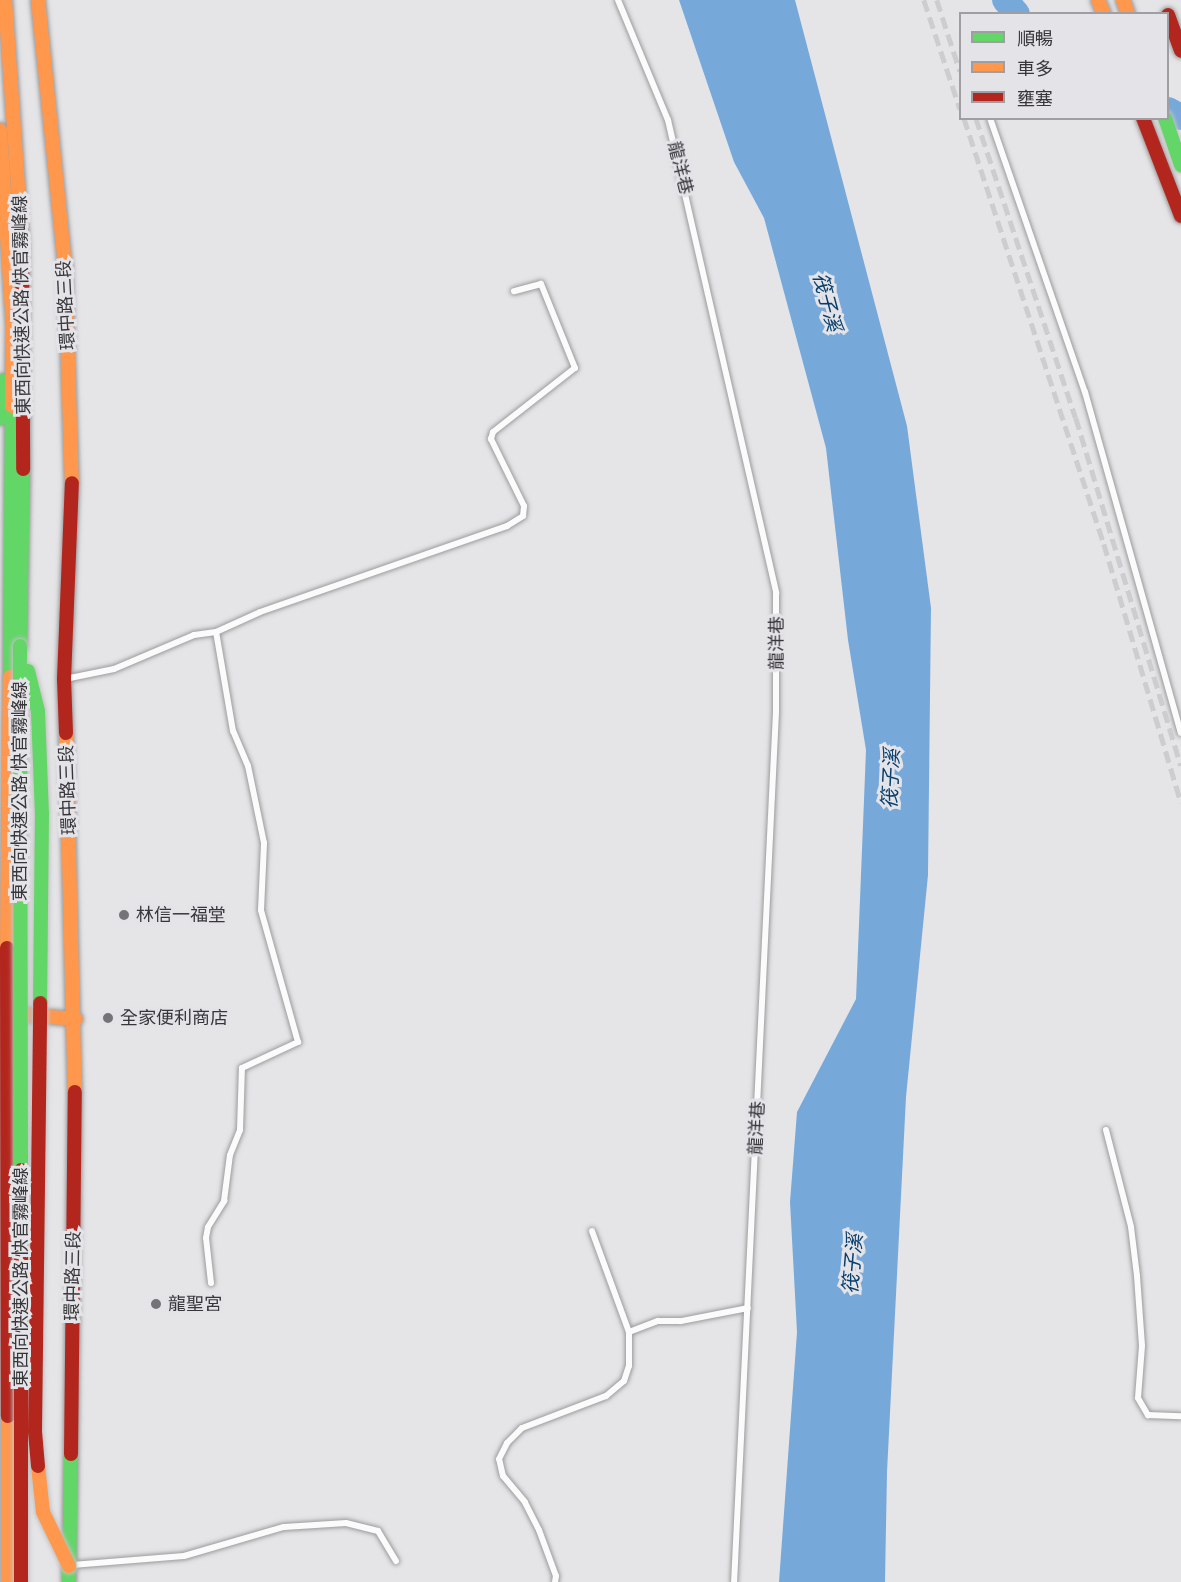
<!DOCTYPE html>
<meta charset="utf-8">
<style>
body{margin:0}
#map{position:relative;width:1181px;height:1582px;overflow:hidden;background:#e5e4e7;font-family:Signika,"Noto Sans TC",sans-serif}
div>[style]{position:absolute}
.water>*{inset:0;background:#76a9da}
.river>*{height:26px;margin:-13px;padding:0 13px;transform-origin:13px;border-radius:13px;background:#76a9da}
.roads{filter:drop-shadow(0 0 2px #9c9c9e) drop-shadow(0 0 2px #9c9c9e)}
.lane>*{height:6px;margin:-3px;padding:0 3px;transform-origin:3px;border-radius:3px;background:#fbfbfb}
.fast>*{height:14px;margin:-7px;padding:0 7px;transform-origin:7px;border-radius:7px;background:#63d668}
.slow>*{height:14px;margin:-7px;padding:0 7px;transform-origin:7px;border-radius:7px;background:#ff974d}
.jam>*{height:14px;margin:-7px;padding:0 7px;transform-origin:7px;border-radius:7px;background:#b3261e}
.rail>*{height:4.5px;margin-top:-2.25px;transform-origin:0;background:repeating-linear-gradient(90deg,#cdccce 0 12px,transparent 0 18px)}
.bridges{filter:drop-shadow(0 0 2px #c2c2c3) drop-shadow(0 0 2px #c2c2c3)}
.fast-bridge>*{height:14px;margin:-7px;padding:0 7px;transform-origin:7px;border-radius:7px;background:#63d668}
.slow-bridge>*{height:14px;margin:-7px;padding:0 7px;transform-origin:7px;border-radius:7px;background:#ff974d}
.jam-bridge>*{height:14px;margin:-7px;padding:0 7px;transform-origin:7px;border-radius:7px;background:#b3261e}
.dots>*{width:16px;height:16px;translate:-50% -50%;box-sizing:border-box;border:3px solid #e4e3e8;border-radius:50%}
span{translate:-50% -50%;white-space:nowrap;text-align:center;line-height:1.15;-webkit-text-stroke:6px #e4e3e8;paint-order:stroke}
.street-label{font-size:18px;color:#373638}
.poi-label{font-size:18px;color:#373638}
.left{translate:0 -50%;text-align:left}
.water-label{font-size:20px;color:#063f6c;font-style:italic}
.legend{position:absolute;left:959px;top:12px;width:210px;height:108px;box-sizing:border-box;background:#e4e3e8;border:2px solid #9f9ea2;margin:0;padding:8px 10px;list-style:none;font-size:18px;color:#373638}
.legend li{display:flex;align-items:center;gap:12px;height:30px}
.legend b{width:30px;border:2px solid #9f9ea2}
</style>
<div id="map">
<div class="water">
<i style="clip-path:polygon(679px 0,795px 0,907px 426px,931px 608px,928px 875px,906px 1097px,887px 1472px,885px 1582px,779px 1582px,797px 1332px,790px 1202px,797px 1112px,856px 999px,866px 750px,848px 640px,826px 448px,764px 218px,734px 162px)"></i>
</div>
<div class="river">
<i style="left:1005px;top:0;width:18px;rotate:49deg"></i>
<i style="left:1168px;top:110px;width:15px;rotate:28deg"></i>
</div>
<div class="roads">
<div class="lane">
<i style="left:618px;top:0;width:130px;rotate:67.4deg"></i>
<i style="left:668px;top:120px;width:485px;rotate:77.1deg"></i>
<i style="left:776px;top:593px;width:119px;rotate:90deg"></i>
<i style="left:776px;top:712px;width:871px;rotate:92.76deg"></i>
<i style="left:990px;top:118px;width:290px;rotate:70.9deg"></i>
<i style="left:1085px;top:392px;width:354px;rotate:74.3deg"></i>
<i style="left:65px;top:679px;width:50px;rotate:-11.5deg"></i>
<i style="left:114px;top:669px;width:87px;rotate:-23deg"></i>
<i style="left:194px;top:635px;width:22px;rotate:-8deg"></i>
<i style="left:216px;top:632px;width:48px;rotate:-24.4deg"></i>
<i style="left:260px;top:612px;width:262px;rotate:-19.2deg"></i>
<i style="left:507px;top:526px;width:19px;rotate:-32deg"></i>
<i style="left:523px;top:516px;width:10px;rotate:-84deg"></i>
<i style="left:524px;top:506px;width:75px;rotate:-116.2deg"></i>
<i style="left:491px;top:439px;width:7px;rotate:-74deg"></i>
<i style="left:493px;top:432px;width:104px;rotate:-38deg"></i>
<i style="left:575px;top:368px;width:91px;rotate:-112deg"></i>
<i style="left:541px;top:284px;width:28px;rotate:165deg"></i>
<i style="left:1106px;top:1130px;width:100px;rotate:75.5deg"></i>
<i style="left:1131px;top:1227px;width:49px;rotate:83deg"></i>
<i style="left:1137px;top:1276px;width:70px;rotate:85.9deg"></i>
<i style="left:1142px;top:1346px;width:52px;rotate:94.4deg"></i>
<i style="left:1138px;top:1398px;width:20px;rotate:60deg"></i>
<i style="left:1148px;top:1415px;width:33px;rotate:2deg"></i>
<i style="left:592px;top:1231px;width:108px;rotate:69.9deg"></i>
<i style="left:211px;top:1283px;width:45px;rotate:-96.3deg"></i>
<i style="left:206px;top:1238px;width:11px;rotate:-80deg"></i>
<i style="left:208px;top:1227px;width:31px;rotate:-58deg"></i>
<i style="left:224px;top:1201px;width:46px;rotate:-82.6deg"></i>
<i style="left:230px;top:1155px;width:27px;rotate:-68deg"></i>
<i style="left:240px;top:1130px;width:62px;rotate:-88.2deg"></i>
<i style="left:242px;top:1068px;width:62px;rotate:-24.9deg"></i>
<i style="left:298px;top:1042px;width:137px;rotate:-105.7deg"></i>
<i style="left:261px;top:910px;width:67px;rotate:-87.4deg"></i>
<i style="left:264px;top:843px;width:79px;rotate:-101.7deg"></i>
<i style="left:248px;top:766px;width:38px;rotate:-113deg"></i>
<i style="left:233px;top:731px;width:100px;rotate:-99.7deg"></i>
<i style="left:72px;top:1565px;width:112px;rotate:-4.6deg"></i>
<i style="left:184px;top:1556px;width:104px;rotate:-16.2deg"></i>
<i style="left:284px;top:1527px;width:62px;rotate:-3.7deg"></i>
<i style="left:346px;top:1523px;width:33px;rotate:14deg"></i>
<i style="left:378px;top:1531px;width:35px;rotate:59deg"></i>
<i style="left:555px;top:1582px;width:6px;rotate:-81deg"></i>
<i style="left:556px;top:1576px;width:49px;rotate:-110.3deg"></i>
<i style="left:539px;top:1530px;width:31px;rotate:-117deg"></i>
<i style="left:525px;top:1502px;width:34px;rotate:-130deg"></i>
<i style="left:503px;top:1476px;width:17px;rotate:-103deg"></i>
<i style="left:499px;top:1459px;width:18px;rotate:-63deg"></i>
<i style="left:507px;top:1443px;width:21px;rotate:-45deg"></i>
<i style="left:522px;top:1428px;width:90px;rotate:-20.9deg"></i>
<i style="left:606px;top:1396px;width:23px;rotate:-40deg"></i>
<i style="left:624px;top:1381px;width:16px;rotate:-72deg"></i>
<i style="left:629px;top:1366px;width:34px;rotate:-90deg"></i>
<i style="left:629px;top:1332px;width:31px;rotate:-21deg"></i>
<i style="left:658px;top:1321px;width:23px"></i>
<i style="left:681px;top:1321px;width:68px;rotate:-11deg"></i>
</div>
<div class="fast">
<i style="left:0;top:418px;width:37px;rotate:-87deg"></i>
<i style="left:20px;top:646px;width:177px;rotate:-89deg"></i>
<i style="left:10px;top:677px;width:271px;rotate:-89.6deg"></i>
<i style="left:69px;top:1582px;width:128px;rotate:-89.1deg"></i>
</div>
<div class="slow">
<i style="left:5px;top:0;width:243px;rotate:86deg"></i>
<i style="left:38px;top:0;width:267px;rotate:84.2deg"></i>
<i style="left:65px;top:266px;width:217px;rotate:88.2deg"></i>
<i style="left:1098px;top:0;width:15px;rotate:67deg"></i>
<i style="left:1123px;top:0;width:15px;rotate:70deg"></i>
<i style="left:0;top:130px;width:195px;rotate:86.2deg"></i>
<i style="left:13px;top:325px;width:81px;rotate:90.7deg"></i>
<i style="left:66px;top:733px;width:359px;rotate:88.6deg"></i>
<i style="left:7px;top:948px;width:271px;rotate:-89.4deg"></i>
<i style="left:28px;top:1015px;width:48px;rotate:4.8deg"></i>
<i style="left:8px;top:1416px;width:166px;rotate:90deg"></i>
</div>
<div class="jam">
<i style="left:1168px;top:15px;width:38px;rotate:70deg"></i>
<i style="left:1143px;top:118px;width:105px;rotate:68.8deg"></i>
<i style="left:22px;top:242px;width:227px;rotate:89.7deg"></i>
<i style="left:66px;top:733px;width:54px;rotate:-92.1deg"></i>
<i style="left:64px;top:679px;width:196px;rotate:-87.7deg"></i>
<i style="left:7px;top:948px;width:468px;rotate:89.9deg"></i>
<i style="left:71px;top:1454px;width:362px;rotate:-89.4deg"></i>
</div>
</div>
<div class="rail">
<i style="left:924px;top:0;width:115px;rotate:71.7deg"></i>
<i style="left:937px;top:0;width:75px;rotate:72.1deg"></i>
<i style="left:964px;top:118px;width:448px;rotate:71.8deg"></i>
<i style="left:1104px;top:544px;width:270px;rotate:73.4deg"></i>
<i style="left:976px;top:118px;width:316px;rotate:71.6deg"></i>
<i style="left:1076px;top:418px;width:363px;rotate:73.2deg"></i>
</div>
<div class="bridges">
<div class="fast-bridge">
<i style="left:1165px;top:118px;width:50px;rotate:71.2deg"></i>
<i style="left:20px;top:646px;width:524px;rotate:89.89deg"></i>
<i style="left:28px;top:671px;width:41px;rotate:76deg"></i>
<i style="left:38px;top:711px;width:102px;rotate:87.8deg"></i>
<i style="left:42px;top:813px;width:190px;rotate:90.6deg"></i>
</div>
<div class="slow-bridge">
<i style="left:38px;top:1466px;width:46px;rotate:83.8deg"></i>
<i style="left:43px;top:1512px;width:60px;rotate:64.3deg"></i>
</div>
<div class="jam-bridge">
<i style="left:21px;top:1170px;width:412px;rotate:90deg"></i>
<i style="left:38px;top:1466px;width:35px;rotate:-95deg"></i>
<i style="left:35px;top:1431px;width:428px;rotate:-89.3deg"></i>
</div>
</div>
<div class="dots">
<i style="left:124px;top:915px;background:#747375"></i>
<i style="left:108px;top:1018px;background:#747375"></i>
<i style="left:156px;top:1304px;background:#747375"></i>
</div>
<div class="street-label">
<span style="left:680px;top:168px;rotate:76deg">龍洋巷</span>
<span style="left:22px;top:305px;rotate:-91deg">東西向快速公路 快官霧峰線</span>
<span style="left:66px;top:305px;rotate:-93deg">環中路三段</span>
<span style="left:777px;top:643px;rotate:-90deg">龍洋巷</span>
<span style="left:68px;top:790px;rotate:-92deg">環中路三段</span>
<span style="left:20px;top:791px;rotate:-90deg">東西向快速公路 快官霧峰線</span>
<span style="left:757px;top:1128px;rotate:-87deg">龍洋巷</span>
<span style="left:73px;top:1276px;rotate:-89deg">環中路三段</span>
<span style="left:21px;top:1277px;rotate:-90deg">東西向快速公路 快官霧峰線</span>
</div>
<div class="poi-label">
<span class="left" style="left:136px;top:915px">林信一福堂</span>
<span class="left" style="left:120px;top:1018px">全家便利商店</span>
<span class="left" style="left:168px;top:1304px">龍聖宮</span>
</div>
<div class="water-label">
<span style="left:827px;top:302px;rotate:75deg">筏子溪</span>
<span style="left:891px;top:779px;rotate:-87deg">筏子溪</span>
<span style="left:853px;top:1264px;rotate:-85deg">筏子溪</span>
</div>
<ul class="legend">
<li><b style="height:8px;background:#63d668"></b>順暢</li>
<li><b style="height:8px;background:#ff974d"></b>車多</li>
<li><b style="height:8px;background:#b3261e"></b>壅塞</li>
</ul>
</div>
